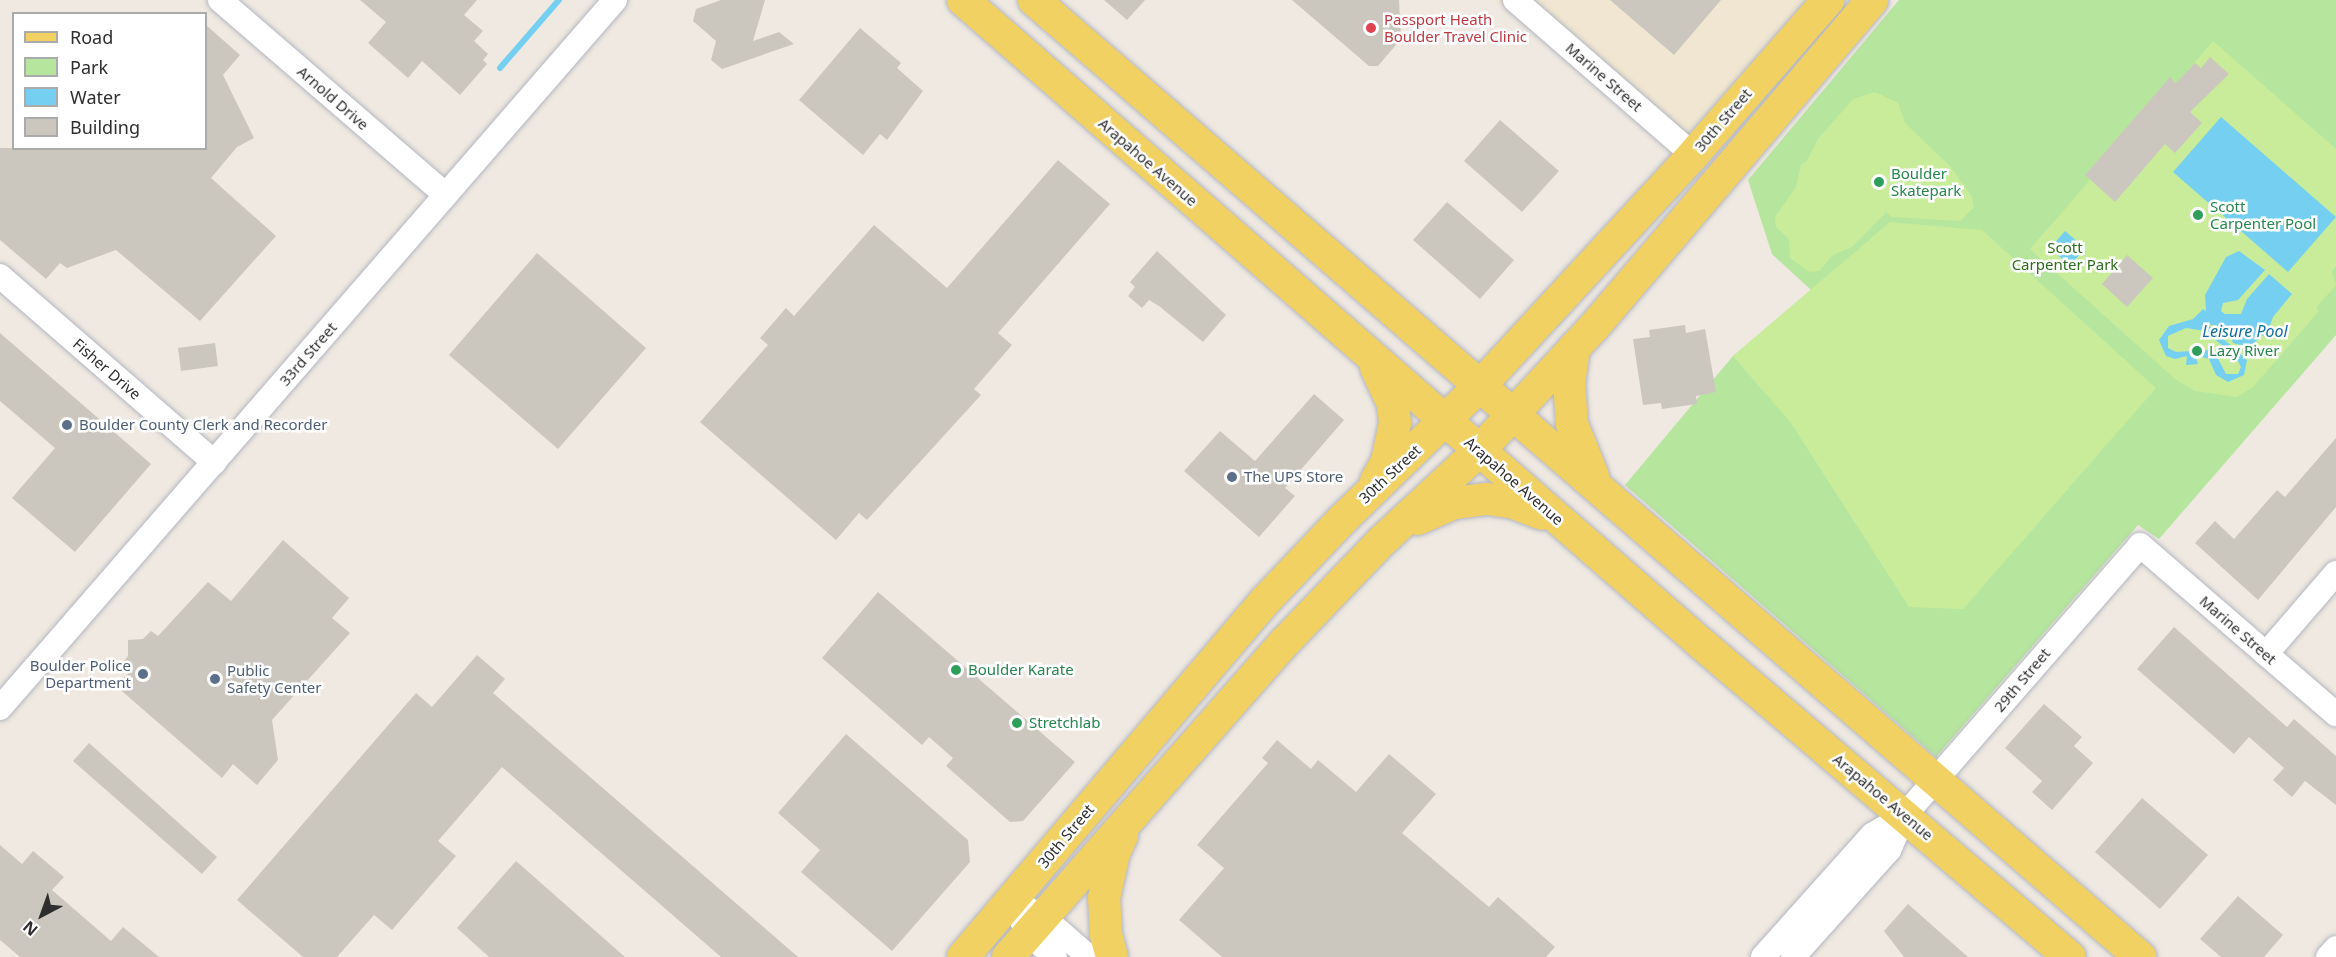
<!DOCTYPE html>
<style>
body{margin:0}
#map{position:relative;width:2336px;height:957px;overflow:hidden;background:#efe9e1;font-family:"Noto Sans",sans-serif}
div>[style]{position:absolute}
.education>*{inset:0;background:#f0e6d1}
.green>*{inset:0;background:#b6e59e}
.pitch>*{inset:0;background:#c9ec9a}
.water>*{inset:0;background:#75cff0}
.stream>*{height:6px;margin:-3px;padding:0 3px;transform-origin:3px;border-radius:3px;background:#75cff0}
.building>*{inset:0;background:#cbc7bf}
.roads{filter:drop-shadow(0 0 2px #b4b7c1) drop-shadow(0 0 2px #b4b7c1)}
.minor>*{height:24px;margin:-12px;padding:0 12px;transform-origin:12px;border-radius:12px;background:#fff}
.major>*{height:32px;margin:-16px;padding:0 16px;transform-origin:16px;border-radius:16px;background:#f2d163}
.dots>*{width:16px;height:16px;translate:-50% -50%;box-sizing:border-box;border:3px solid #fff;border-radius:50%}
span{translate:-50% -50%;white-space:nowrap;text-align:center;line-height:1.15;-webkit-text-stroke:5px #fff;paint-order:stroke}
.health-label{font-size:15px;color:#be3a42}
.left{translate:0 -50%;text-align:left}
.street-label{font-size:15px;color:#2e2e2e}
.leisure-label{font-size:15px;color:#27864d}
.park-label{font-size:15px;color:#2c6e1b}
.service-label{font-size:15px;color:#4e5e75}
.right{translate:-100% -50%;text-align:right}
.water-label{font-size:16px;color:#0d6fa3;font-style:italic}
.legend{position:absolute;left:12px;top:12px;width:195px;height:138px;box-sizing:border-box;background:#fff;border:2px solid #ababab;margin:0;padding:8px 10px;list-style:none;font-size:18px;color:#2e2e2e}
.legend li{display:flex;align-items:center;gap:12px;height:30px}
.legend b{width:30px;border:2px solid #ababab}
.north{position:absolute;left:12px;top:885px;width:60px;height:60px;-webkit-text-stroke:4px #fff;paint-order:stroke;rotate:221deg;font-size:16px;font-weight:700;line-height:24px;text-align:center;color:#2e2e2e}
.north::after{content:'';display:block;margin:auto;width:21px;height:27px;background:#2e2e2e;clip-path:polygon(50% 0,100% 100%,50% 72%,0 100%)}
</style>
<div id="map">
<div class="education">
<i style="clip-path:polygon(1495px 0,1810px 0,1672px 149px)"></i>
</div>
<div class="green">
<i style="clip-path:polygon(1899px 0,2336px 0,2336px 335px,2159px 539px,2138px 525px,1936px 757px,1625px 485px,1733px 356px,1811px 290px,1772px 254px,1748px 180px)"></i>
</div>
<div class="pitch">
<i style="clip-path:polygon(2213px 41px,2336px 149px,2336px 266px,2332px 271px,2336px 285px,2316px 308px,2319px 311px,2253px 387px,2237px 397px,2195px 391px,2175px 379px,2030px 249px,2090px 180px,2085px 175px,2170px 77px,2177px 83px)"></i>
<i style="clip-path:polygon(1875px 92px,1898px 103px,1905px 123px,1950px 166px,1972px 197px,1974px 207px,1960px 221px,1892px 217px,1886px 212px,1852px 247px,1833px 255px,1819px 271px,1809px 272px,1790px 258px,1789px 239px,1776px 227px,1775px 217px,1796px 187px,1801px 165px,1807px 161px,1818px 139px,1853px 99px)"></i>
<i style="clip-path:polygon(1890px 222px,1982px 230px,2156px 388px,1963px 609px,1909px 607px,1791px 423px,1733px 356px)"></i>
</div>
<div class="water">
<i style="clip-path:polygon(2221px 117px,2336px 217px,2288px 272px,2173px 172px)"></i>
<i style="clip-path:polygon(2065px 231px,2085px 248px,2070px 266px,2050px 248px)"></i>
<i style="clip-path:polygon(evenodd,2239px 251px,2265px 270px,2238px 300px,2223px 303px,2221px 311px,2225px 314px,2241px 314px,2247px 299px,2269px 274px,2292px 294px,2273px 317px,2268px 331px,2249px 347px,2233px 343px,2228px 328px,2207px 324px,2247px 360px,2244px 375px,2228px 382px,2216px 375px,2209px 359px,2195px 355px,2198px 364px,2186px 365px,2187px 356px,2175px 359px,2166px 356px,2159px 340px,2169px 326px,2193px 319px,2203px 309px,2206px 311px,2205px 295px,2226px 257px,2239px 251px,2186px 328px,2205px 331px,2236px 357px,2241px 367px,2238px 374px,2226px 374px,2216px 355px,2208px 350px,2176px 352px,2168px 348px,2168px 336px,2186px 328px)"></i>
</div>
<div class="stream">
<i style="left:500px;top:68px;width:90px;rotate:-49.1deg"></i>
</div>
<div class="building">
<i style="clip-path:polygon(360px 0,477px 0,464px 15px,483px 31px,474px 41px,488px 54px,483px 60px,487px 64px,460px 95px,422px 61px,408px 78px,368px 43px,386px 22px)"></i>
<i style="clip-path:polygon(721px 0,765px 0,753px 41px,779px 32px,794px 44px,722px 69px,711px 60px,716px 41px,693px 21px,696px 9px)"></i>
<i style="clip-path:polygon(1104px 0,1145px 0,1127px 20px)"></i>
<i style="clip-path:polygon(1292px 0,1399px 0,1401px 39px,1378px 66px,1369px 66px)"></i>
<i style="clip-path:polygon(1610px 0,1721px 0,1674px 55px)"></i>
<i style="clip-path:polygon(206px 25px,240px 55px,223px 75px,254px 138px,237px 147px,211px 178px,276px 236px,200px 321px,116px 250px,67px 268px,60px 263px,46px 279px,0 240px,0 148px,206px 148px)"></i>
<i style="clip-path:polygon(860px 28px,901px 63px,897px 68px,923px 91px,887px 140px,880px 134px,863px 155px,799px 100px)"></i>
<i style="clip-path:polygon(2210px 57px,2229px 74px,2190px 112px,2202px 123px,2175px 153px,2165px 144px,2115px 202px,2085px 175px,2170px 77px,2176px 83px,2195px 63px,2201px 68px)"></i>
<i style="clip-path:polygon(1500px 120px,1559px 171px,1522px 212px,1464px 161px)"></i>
<i style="clip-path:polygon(1058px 160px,1110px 204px,998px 333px,1012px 345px,974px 389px,981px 395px,867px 520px,859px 513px,836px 540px,700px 422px,768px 345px,760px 338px,786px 308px,794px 316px,874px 225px,947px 288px)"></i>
<i style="clip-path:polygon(1447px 202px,1514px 260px,1480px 299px,1413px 240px)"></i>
<i style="clip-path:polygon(1157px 251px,1226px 315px,1203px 342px,1159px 306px,1149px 300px,1142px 308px,1128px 296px,1135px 287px,1130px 282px)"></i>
<i style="clip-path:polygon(537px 253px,646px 348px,558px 449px,449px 355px)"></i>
<i style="clip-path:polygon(2127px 255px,2153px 278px,2127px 307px,2102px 284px)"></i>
<i style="clip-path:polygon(1685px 325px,1686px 333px,1705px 329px,1716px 392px,1696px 396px,1697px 404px,1662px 409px,1661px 403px,1643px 405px,1633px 339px,1650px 337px,1649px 330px)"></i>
<i style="clip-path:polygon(0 333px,151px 464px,75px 552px,12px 498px,55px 448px,0 401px)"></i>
<i style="clip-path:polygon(215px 343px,218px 366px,181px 371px,178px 348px)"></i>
<i style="clip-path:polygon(1314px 394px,1344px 420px,1285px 488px,1295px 496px,1259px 537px,1184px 471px,1220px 431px,1255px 461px)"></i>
<i style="clip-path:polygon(2336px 438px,2336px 507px,2258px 600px,2195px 543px,2215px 521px,2234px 539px,2277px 490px,2285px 497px)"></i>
<i style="clip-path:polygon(283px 540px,349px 598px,332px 618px,350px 633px,272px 720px,278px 760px,257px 785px,233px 764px,222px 778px,116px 686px,129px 672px,121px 665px,128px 656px,128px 640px,143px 639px,151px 631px,158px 636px,208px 582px,231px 601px)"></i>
<i style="clip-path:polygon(878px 592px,1075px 762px,1023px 821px,1010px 822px,946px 766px,953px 758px,929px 737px,922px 745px,822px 658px)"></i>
<i style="clip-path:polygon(2174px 627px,2287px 727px,2294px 719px,2336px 756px,2336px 805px,2305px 781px,2292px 797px,2273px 780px,2284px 768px,2249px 737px,2234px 754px,2137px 669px)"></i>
<i style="clip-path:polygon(477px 655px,505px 679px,493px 693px,798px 957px,721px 957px,502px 767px,438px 841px,456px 856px,392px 930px,374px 915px,337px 957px,303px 957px,237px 900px,416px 693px,432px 707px)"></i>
<i style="clip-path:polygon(2044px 704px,2082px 737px,2074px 746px,2093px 763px,2052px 810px,2032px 792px,2042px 781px,2005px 748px)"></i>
<i style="clip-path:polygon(846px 734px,968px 840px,970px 862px,892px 951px,801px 872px,820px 850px,778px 813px)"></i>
<i style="clip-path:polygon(1277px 740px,1311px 769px,1318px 760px,1356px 792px,1389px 754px,1436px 794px,1402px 833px,1489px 907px,1498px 897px,1555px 947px,1546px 957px,1222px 957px,1179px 920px,1224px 868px,1197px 845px,1268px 763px,1262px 758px)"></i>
<i style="clip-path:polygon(89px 743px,217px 857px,202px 874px,73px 761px)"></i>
<i style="clip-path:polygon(2142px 798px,2208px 855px,2160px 909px,2095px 852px)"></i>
<i style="clip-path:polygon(0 845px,22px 864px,33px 851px,64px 877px,52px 890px,111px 941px,123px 927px,159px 957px,20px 957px,0 940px)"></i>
<i style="clip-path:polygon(516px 861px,625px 957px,489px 957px,457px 928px)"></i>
<i style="clip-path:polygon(2238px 896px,2283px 935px,2264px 957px,2221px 957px,2200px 939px)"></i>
<i style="clip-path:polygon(1908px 904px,1968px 957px,1904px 957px,1884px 931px)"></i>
</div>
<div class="roads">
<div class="minor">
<i style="left:220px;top:0;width:298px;rotate:40.8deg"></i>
<i style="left:1515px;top:0;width:236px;rotate:41deg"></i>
<i style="left:0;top:276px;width:284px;rotate:41deg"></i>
<i style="left:2266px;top:654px;width:107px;rotate:-49.2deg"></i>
<i style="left:0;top:708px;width:938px;rotate:-49.02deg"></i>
<i style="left:1012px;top:900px;width:35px;rotate:29deg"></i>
<i style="left:1043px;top:917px;width:61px;rotate:41deg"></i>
<i style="left:1021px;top:919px;width:17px;rotate:65deg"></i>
<i style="left:1028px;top:934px;width:35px;rotate:40deg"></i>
<i style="left:1763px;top:957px;width:164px;rotate:-48.2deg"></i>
<i style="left:1872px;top:835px;width:37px;rotate:-31deg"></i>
<i style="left:1793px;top:957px;width:144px;rotate:-48.1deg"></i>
<i style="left:1889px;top:850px;width:37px;rotate:-66deg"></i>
<i style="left:1904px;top:816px;width:359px;rotate:-48.9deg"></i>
<i style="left:2140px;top:545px;width:259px;rotate:40.8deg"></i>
<i style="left:2328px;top:957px;width:12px;rotate:-48deg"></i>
</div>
<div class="major">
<i style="left:963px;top:0;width:982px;rotate:41.08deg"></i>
<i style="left:1703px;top:645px;width:482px;rotate:40.4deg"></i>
<i style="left:1034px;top:0;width:1463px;rotate:40.87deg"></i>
<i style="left:1574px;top:348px;width:34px;rotate:98deg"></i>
<i style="left:1569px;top:382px;width:42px;rotate:85.9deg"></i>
<i style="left:1572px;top:424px;width:56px;rotate:68deg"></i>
<i style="left:1376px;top:481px;width:23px;rotate:-61deg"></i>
<i style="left:1387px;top:461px;width:39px;rotate:-78deg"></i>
<i style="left:1395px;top:423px;width:19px;rotate:-96deg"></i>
<i style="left:1393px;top:404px;width:40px;rotate:-115deg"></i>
<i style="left:1418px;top:519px;width:39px;rotate:-24deg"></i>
<i style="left:1454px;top:503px;width:33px;rotate:-7deg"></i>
<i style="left:1487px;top:499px;width:27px;rotate:8deg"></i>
<i style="left:1514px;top:503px;width:30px;rotate:21deg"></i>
<i style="left:963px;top:957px;width:468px;rotate:-49.7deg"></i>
<i style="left:1266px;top:600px;width:112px;rotate:-46.5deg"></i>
<i style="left:1343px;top:519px;width:191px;rotate:-44.2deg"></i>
<i style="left:1480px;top:386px;width:314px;rotate:-47.3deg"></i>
<i style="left:1693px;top:155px;width:206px;rotate:-48.9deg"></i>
<i style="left:1008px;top:957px;width:419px;rotate:-48.7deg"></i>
<i style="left:1285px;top:642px;width:140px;rotate:-46.2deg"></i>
<i style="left:1382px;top:541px;width:132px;rotate:-42.9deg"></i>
<i style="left:1479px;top:451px;width:169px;rotate:-47.2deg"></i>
<i style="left:1594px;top:327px;width:429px;rotate:-49.6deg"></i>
<i style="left:1112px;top:957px;width:24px;rotate:-105deg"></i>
<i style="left:1106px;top:934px;width:36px;rotate:-93deg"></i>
<i style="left:1104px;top:898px;width:46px;rotate:-77.5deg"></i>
<i style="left:1114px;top:853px;width:19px;rotate:-65deg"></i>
</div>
</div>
<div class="dots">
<i style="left:1371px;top:28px;background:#e0444e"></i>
<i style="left:1879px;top:182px;background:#2e9e5b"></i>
<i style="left:2198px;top:215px;background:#2e9e5b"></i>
<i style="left:2197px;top:351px;background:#2e9e5b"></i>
<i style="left:67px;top:425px;background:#5c6f8a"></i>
<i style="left:1232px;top:477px;background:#5c6f8a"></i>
<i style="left:956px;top:670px;background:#2e9e5b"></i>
<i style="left:143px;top:674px;background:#5c6f8a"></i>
<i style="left:215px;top:679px;background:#5c6f8a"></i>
<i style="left:1017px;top:723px;background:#2e9e5b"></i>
</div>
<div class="health-label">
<span class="left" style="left:1384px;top:28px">Passport Heath<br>Boulder Travel Clinic</span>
</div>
<div class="street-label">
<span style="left:1604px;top:77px;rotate:41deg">Marine Street</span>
<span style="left:333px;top:98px;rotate:41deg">Arnold Drive</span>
<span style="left:1723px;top:120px;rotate:-49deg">30th Street</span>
<span style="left:1148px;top:162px;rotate:41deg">Arapahoe Avenue</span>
<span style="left:308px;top:354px;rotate:-49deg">33rd Street</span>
<span style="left:107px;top:369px;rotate:41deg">Fisher Drive</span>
<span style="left:1390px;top:474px;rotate:-43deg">30th Street</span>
<span style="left:1514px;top:481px;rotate:41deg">Arapahoe Avenue</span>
<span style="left:2238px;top:630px;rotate:41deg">Marine Street</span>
<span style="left:2022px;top:680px;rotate:-50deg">29th Street</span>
<span style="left:1883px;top:797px;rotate:40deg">Arapahoe Avenue</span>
<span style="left:1066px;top:836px;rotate:-50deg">30th Street</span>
</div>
<div class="leisure-label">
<span class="left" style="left:1891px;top:182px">Boulder<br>Skatepark</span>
<span class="left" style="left:2210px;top:215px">Scott<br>Carpenter Pool</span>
<span class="left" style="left:2209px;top:351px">Lazy River</span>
<span class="left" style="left:968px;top:670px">Boulder Karate</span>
<span class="left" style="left:1029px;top:723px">Stretchlab</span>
</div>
<div class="park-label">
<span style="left:2065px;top:256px">Scott<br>Carpenter Park</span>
</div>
<div class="service-label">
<span class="left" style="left:79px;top:425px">Boulder County Clerk and Recorder</span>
<span class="left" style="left:1244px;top:477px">The UPS Store</span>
<span class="right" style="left:131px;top:674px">Boulder Police<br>Department</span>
<span class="left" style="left:227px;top:679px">Public<br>Safety Center</span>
</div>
<div class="water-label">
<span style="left:2245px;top:331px">Leisure Pool</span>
</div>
<ul class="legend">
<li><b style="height:8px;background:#f2d163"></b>Road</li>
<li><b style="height:16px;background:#b6e59e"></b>Park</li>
<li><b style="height:16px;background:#75cff0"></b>Water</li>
<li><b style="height:16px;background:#cbc7bf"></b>Building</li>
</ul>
<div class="north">N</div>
</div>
